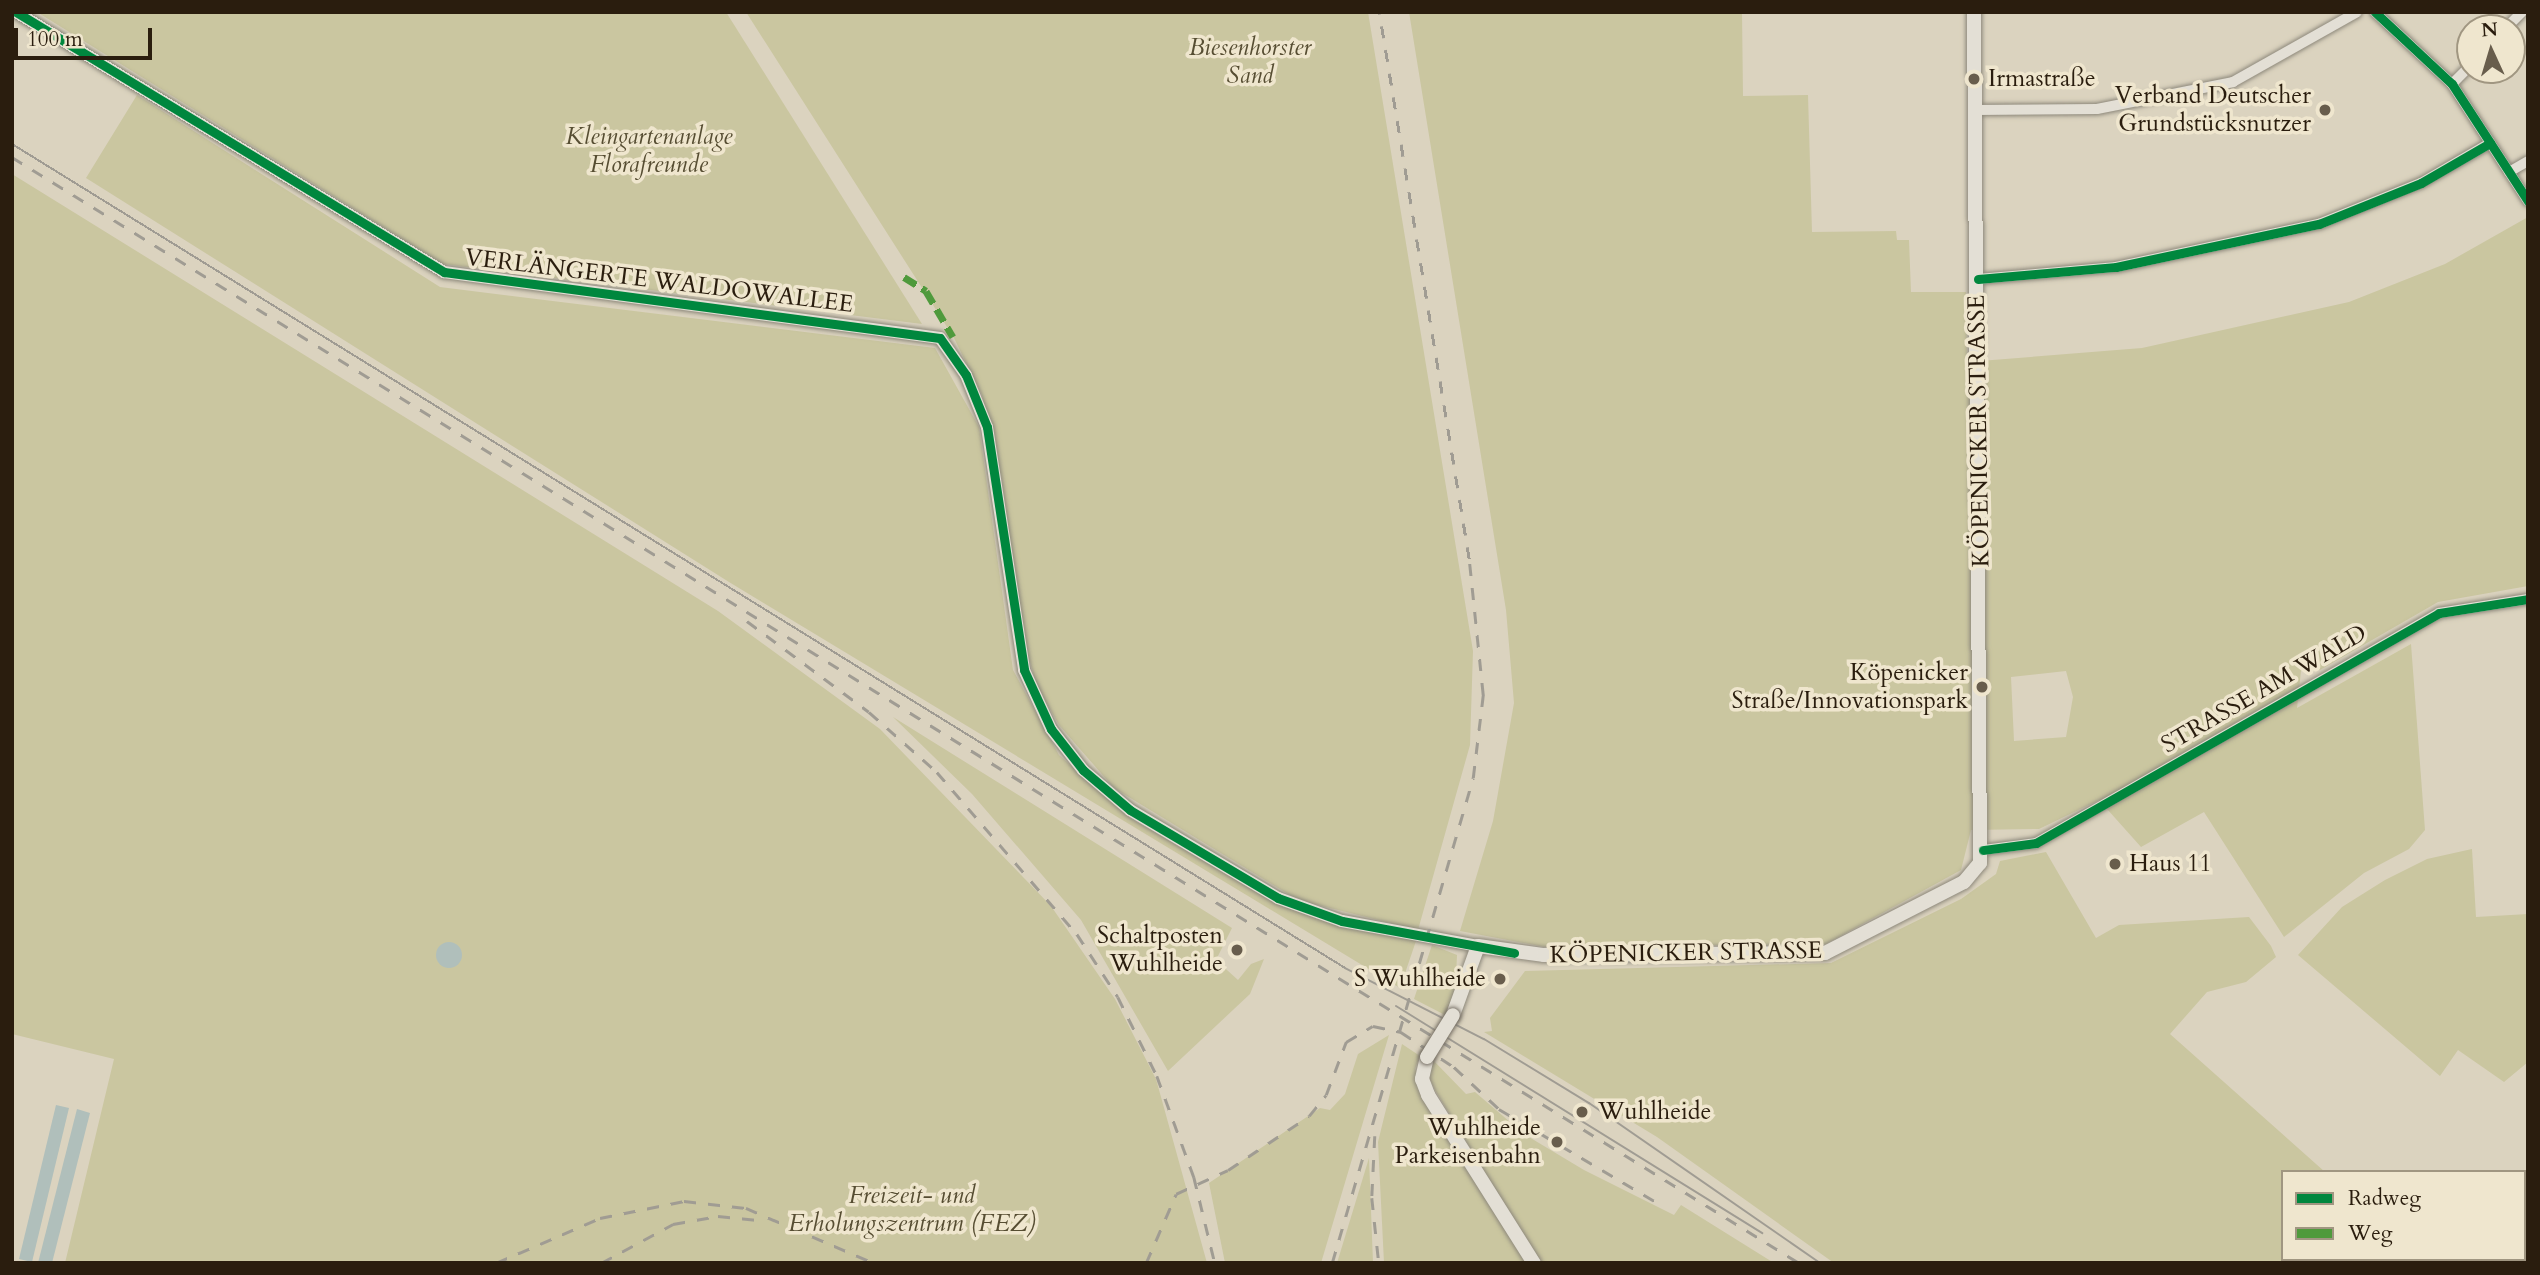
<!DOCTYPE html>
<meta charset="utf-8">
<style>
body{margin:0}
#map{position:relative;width:2540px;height:1275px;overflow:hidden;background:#dbd3bf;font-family:Cardo,serif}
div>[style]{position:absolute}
.green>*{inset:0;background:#cac6a0}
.water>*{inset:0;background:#b0bfbb}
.round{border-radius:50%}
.roads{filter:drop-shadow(0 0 2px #8d887b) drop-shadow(0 0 2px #8d887b)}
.minor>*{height:10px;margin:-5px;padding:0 5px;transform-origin:5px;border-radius:5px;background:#e3dfd5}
.tertiary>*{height:12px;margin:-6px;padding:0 6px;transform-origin:6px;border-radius:6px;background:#e3dfd5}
.secondary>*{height:14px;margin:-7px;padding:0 7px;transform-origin:7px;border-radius:7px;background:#e3dfd5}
.tram>*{height:2px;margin:-1px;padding:0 1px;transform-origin:1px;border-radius:1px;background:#a09c93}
.rail>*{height:2.5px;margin-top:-1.25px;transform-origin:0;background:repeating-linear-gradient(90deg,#a09c93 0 12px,transparent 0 24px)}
.bridges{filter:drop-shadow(0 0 2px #756e63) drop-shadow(0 0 2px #756e63)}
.secondary-bridge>*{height:14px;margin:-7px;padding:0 7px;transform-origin:7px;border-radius:7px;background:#e3dfd5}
.quiet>*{height:7px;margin-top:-3.5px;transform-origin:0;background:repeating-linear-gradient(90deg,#4f9a3c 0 14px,transparent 0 21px)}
.cycleway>*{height:9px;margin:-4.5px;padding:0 4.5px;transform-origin:4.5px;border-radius:4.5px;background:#00873e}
.dots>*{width:19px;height:19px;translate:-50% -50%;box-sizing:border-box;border:4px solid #efe6ce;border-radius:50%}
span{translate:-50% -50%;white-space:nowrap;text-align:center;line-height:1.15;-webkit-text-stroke:7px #efe6ce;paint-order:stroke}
.park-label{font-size:24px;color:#564d32;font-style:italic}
.poi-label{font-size:24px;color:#2a1d0e}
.left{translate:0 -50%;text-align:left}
.right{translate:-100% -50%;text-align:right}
.street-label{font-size:24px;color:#2a1d0e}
.frame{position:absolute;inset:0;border:14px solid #2a1d0e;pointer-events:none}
.legend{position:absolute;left:2281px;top:1170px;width:245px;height:91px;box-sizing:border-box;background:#efe6ce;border:2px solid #a09681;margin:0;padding:9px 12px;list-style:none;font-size:21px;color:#2a1d0e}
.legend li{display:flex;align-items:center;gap:14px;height:35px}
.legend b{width:35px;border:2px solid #a09681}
.north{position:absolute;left:2456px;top:14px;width:70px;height:70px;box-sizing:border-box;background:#efe6ce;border:2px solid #a09681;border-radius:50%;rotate:356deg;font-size:19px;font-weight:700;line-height:28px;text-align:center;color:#2a1d0e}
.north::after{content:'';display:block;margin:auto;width:24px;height:32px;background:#685d4c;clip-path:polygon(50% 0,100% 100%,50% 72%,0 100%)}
.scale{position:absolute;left:14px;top:28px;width:138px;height:32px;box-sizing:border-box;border:4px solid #2a1d0e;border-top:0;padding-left:9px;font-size:21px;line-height:24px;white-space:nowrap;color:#2a1d0e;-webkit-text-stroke:5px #efe6ce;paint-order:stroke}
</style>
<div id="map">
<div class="green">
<i style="clip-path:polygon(37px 12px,726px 12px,922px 324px,443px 264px)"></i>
<i style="clip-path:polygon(746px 12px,1368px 12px,1473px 651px,1470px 745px,1418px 930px,1298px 900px,1114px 788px,1059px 725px,1037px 686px,1017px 617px,1002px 480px,982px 395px,954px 338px)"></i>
<i style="clip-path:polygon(evenodd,1409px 12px,1742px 12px,1743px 96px,1808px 95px,1812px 232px,1896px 231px,1897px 240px,1909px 240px,1911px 292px,1966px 292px,1967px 362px,2142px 348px,2349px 302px,2445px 264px,2528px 217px,2528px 586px,2438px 602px,2320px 670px,2301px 671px,2297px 708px,2411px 644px,2425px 830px,2409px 849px,2364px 873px,2284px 937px,2204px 812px,2141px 847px,2099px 800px,2039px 829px,1971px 830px,1961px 870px,1826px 944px,1545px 947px,1460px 931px,1493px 821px,1514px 703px,1506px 610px,1409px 12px,2066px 671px,2073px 697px,2066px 737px,2014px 741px,2011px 677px,2066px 671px)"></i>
<i style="clip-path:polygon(137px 95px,440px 287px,935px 348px,979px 427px,1013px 670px,1059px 755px,1130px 818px,1267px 898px,1344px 928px,1416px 941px,1400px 988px,729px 582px,86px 178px)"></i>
<i style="clip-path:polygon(12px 174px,718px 611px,880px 729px,1051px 906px,1115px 999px,1156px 1079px,1207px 1263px,65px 1263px,114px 1059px,12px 1034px)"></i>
<i style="clip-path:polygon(893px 717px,1232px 928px,1216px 960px,1238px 980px,1251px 964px,1264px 959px,1250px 994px,1168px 1071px,1081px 920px,972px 794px)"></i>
<i style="clip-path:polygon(2472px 849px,2476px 917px,2528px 914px,2528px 1062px,2504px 1082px,2458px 1050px,2440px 1076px,2298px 955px,2342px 907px,2385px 880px,2427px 859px)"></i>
<i style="clip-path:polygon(2046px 852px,2096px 938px,2119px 925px,2249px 917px,2271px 946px,2276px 957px,2246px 982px,2207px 992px,2170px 1034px,2325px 1172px,2283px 1172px,2283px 1259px,2308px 1263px,1834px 1263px,1657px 1137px,1484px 1032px,1492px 1031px,1490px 1018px,1525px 971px,1831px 963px,1961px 899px,1996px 874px,2000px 861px)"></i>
<i style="clip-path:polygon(1432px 945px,1457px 955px,1455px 998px,1445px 1015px,1414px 999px)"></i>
<i style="clip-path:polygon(1389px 1035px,1321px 1263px,1225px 1263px,1209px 1183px,1320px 1108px,1330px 1110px,1345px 1094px,1358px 1054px)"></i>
<i style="clip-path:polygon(1402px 1044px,1420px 1056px,1415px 1069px,1528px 1263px,1384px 1263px,1378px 1142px)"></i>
<i style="clip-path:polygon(1433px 1060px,1466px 1094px,1475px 1092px,1524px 1134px,1584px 1170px,1674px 1215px,1681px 1205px,1774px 1263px,1540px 1263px,1435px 1090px,1429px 1077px)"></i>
<i style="clip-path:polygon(1369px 1158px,1373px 1263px,1337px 1263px)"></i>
</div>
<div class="water">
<i class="round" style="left:436px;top:942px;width:26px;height:26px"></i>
<i style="clip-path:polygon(56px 1105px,69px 1108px,32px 1262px,19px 1259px)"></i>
<i style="clip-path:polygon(77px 1109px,90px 1113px,52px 1263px,38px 1263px)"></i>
</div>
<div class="roads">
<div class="minor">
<i style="left:2375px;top:12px;width:105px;rotate:43.1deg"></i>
<i style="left:2452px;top:84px;width:140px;rotate:57deg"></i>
<i style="left:2506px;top:28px;width:23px;rotate:-45deg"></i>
<i style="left:2452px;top:84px;width:25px;rotate:-45deg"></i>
<i style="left:1975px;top:110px;width:122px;rotate:-0.5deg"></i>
<i style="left:2097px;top:109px;width:139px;rotate:-11.2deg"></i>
<i style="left:2233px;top:82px;width:142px;rotate:-29.4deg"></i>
<i style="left:2509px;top:172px;width:22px;rotate:-30deg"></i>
<i style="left:1978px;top:279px;width:139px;rotate:-5deg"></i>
<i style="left:2116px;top:267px;width:208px;rotate:-12deg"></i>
<i style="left:2319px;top:224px;width:110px;rotate:-21.9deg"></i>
<i style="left:2421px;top:183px;width:80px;rotate:-30.1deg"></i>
<i style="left:1983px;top:850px;width:53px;rotate:-7.5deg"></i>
<i style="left:2036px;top:843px;width:464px;rotate:-29.7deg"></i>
<i style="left:2439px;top:613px;width:90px;rotate:-8.9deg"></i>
</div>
<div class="tertiary">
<i style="left:16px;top:12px;width:501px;rotate:31.28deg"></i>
<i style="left:444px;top:272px;width:500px;rotate:7.58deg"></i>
<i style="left:940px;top:338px;width:45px;rotate:54.9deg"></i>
<i style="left:966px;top:375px;width:56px;rotate:68deg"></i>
<i style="left:987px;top:427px;width:246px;rotate:81.3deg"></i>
<i style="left:1024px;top:670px;width:65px;rotate:65.4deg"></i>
<i style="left:1051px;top:729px;width:52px;rotate:52deg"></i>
<i style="left:1083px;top:770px;width:62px;rotate:40.4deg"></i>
<i style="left:1130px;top:810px;width:172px;rotate:30.7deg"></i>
<i style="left:1278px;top:898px;width:68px;rotate:19.8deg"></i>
<i style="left:1342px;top:921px;width:138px;rotate:10.4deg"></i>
</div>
<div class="secondary">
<i style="left:1453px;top:1015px;width:73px;rotate:-70.1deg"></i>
<i style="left:1478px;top:946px;width:67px;rotate:7.8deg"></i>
<i style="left:1544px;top:955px;width:281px;rotate:-0.4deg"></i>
<i style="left:1825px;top:953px;width:156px;rotate:-27.1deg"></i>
<i style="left:1964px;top:882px;width:25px;rotate:-50deg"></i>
<i style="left:1980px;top:863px;width:851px;rotate:-90.4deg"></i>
<i style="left:1427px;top:1057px;width:23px;rotate:103deg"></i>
<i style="left:1422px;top:1079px;width:17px;rotate:69deg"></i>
<i style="left:1428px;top:1095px;width:199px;rotate:57.8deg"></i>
</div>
</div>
<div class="tram">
<i style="left:12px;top:144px;width:1567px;rotate:31.72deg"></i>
<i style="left:1345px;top:968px;width:156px;rotate:27.1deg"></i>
<i style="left:1484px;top:1039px;width:123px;rotate:31.4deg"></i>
<i style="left:1589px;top:1103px;width:281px;rotate:34.7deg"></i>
<i style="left:1396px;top:1006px;width:431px;rotate:31.8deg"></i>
</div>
<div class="rail">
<i style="left:12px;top:157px;width:2102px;rotate:31.75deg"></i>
<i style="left:747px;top:621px;width:152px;rotate:36.7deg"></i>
<i style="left:869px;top:712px;width:91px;rotate:41.4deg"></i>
<i style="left:937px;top:772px;width:214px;rotate:49.2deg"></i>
<i style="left:1077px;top:934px;width:75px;rotate:56.9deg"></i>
<i style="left:1118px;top:997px;width:88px;rotate:63.7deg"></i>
<i style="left:1157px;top:1076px;width:108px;rotate:69.9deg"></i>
<i style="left:1194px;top:1177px;width:89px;rotate:76.3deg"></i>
<i style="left:1375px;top:1136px;width:62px;rotate:92.8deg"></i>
<i style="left:1372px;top:1198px;width:65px;rotate:83.9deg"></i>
<i style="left:496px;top:1263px;width:113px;rotate:-23.4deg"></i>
<i style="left:600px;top:1218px;width:86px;rotate:-11.4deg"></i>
<i style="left:684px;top:1201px;width:62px;rotate:6.4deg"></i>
<i style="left:746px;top:1208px;width:139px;rotate:23.3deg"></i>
<i style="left:601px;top:1263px;width:82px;rotate:-28.4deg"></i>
<i style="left:673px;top:1224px;width:46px;rotate:-10.1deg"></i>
<i style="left:718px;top:1216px;width:40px;rotate:5.7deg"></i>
<i style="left:1146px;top:1263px;width:75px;rotate:-66.5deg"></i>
<i style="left:1176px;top:1194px;width:57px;rotate:-24.8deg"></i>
<i style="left:1228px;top:1170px;width:97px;rotate:-33.7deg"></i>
<i style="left:1309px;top:1116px;width:27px;rotate:-51deg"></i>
<i style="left:1326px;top:1095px;width:57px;rotate:-69.3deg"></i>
<i style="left:1346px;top:1042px;width:31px;rotate:-31deg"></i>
<i style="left:1373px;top:1026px;width:29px;rotate:12deg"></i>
<i style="left:1401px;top:1032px;width:64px;rotate:33.4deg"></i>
<i style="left:1454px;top:1067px;width:62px;rotate:43deg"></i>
<i style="left:1499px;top:1109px;width:191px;rotate:30.6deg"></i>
<i style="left:1332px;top:1263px;width:505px;rotate:-73.79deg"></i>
<i style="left:1473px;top:778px;width:84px;rotate:-83.1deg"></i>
<i style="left:1483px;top:695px;width:137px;rotate:-95.9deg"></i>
<i style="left:1469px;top:559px;width:554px;rotate:-99.34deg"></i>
</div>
<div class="bridges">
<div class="secondary-bridge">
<i style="left:1427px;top:1057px;width:49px;rotate:-58.2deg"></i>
</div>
</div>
<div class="quiet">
<i style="left:904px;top:277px;width:26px;rotate:32deg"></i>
<i style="left:926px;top:291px;width:53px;rotate:59.6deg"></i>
</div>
<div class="cycleway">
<i style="left:16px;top:12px;width:501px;rotate:31.28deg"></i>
<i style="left:444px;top:272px;width:500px;rotate:7.58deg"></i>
<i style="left:940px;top:338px;width:45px;rotate:54.9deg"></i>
<i style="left:966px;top:375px;width:56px;rotate:68deg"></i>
<i style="left:987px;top:427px;width:246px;rotate:81.3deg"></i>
<i style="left:1024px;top:670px;width:65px;rotate:65.4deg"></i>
<i style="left:1051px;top:729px;width:52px;rotate:52deg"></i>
<i style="left:1083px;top:770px;width:62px;rotate:40.4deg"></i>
<i style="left:1130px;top:810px;width:172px;rotate:30.7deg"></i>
<i style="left:1278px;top:898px;width:68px;rotate:19.8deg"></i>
<i style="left:1342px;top:921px;width:175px;rotate:10.5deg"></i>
<i style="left:2375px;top:12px;width:105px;rotate:43.1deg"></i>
<i style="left:2452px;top:84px;width:140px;rotate:57deg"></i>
<i style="left:1978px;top:279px;width:139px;rotate:-5deg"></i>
<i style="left:2116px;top:267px;width:208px;rotate:-12deg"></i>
<i style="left:2319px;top:224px;width:110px;rotate:-21.9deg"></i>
<i style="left:2421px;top:183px;width:80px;rotate:-30.1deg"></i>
<i style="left:1983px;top:850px;width:53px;rotate:-7.5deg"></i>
<i style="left:2036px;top:843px;width:464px;rotate:-29.7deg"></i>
<i style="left:2439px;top:613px;width:90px;rotate:-8.9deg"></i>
</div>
<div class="dots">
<i style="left:1974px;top:79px;background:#685d4c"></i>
<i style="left:2325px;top:110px;background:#685d4c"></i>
<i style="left:1982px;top:687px;background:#685d4c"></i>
<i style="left:2115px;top:864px;background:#685d4c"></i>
<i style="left:1237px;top:950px;background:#685d4c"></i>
<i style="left:1500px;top:979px;background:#685d4c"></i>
<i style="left:1582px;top:1112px;background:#685d4c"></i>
<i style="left:1557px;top:1142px;background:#685d4c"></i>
</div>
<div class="park-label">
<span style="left:1250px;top:62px">Biesenhorster<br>Sand</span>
<span style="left:649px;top:151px">Kleingartenanlage<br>Florafreunde</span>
<span style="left:912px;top:1210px">Freizeit- und<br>Erholungszentrum (FEZ)</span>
</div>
<div class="poi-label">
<span class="left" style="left:1988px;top:79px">Irmastraße</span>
<span class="right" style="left:2311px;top:110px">Verband Deutscher<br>Grundstücksnutzer</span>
<span class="right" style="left:1968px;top:687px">Köpenicker<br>Straße/Innovationspark</span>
<span class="left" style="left:2129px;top:864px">Haus 11</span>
<span class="right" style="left:1223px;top:950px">Schaltposten<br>Wuhlheide</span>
<span class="right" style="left:1486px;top:979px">S Wuhlheide</span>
<span class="left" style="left:1598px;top:1112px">Wuhlheide</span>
<span class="right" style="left:1541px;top:1142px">Wuhlheide<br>Parkeisenbahn</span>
</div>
<div class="street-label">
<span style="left:659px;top:281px;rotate:7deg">VERLÄNGERTE WALDOWALLEE</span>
<span style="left:1979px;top:431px;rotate:-91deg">KÖPENICKER STRASSE</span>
<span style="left:2264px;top:689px;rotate:-30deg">STRASSE AM WALD</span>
<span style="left:1686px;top:953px;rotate:-1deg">KÖPENICKER STRASSE</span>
</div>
<div class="frame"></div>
<ul class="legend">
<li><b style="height:9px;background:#00873e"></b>Radweg</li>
<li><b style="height:9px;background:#4f9a3c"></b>Weg</li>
</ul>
<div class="north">N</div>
<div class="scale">100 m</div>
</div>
